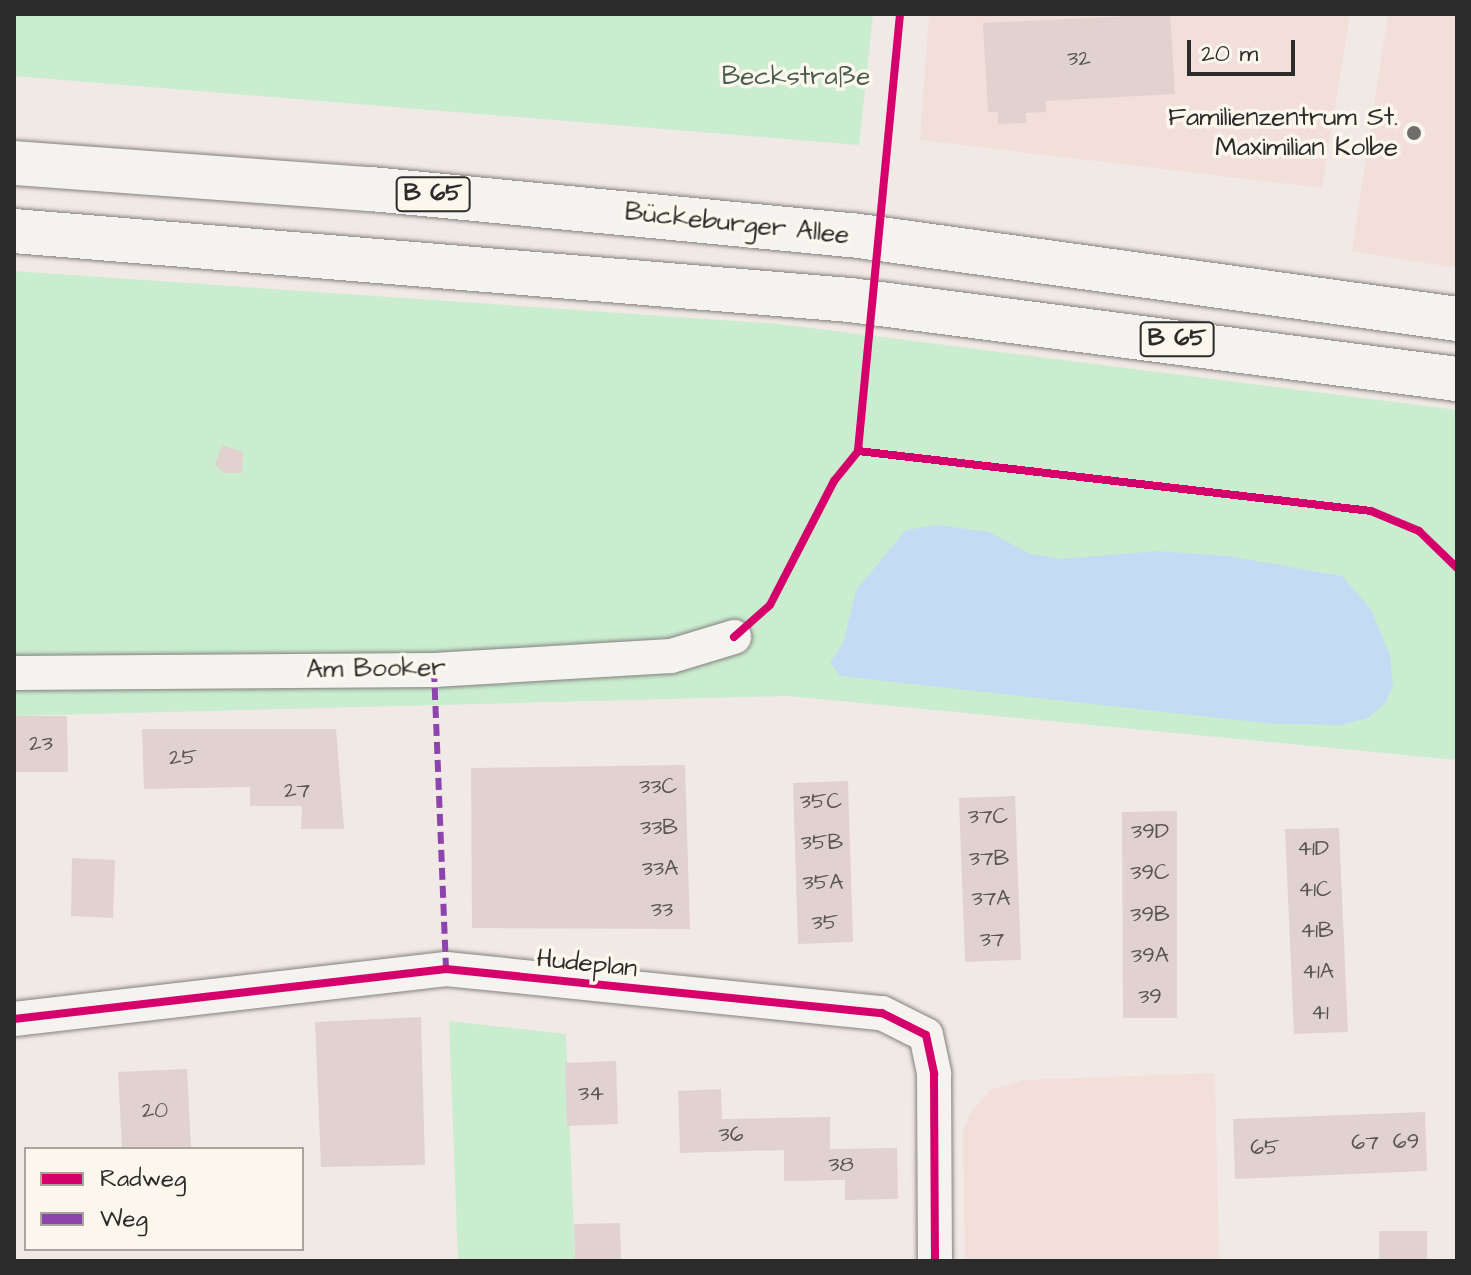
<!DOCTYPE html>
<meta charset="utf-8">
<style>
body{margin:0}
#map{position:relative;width:1471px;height:1275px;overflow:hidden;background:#f1e9e5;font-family:"Architects Daughter",sans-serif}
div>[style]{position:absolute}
.built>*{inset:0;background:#f2dfd9}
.green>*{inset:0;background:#caedd0}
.water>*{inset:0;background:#c3dcf3}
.building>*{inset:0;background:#e1d2d0}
.roads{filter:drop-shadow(0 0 2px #84807f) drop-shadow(0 0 2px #84807f)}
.minor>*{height:34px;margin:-17px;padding:0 17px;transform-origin:17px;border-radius:17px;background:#f5f3ef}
.trunk>*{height:44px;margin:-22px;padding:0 22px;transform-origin:22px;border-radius:22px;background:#f5f3ef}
.quiet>*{height:6px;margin-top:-3px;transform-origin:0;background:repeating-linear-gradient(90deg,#8e44ad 0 12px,transparent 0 18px)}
.cycleway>*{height:8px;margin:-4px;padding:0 4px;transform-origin:4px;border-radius:4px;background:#d6006c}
.dots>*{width:22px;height:22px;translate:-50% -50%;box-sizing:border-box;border:4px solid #fbf7ec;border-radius:50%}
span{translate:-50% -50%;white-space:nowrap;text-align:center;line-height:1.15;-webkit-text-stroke:7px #fbf7ec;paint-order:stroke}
.number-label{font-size:22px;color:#585554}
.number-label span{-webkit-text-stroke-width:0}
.shield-label span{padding:2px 6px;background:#fbf7ec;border:2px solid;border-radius:6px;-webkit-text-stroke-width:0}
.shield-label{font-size:24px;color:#2b2b2b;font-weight:700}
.park-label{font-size:26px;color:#4b5c50}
.poi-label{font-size:26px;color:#2b2b2b}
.right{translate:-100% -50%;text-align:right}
.street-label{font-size:26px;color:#2b2b2b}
.frame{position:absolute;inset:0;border:16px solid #2b2b2b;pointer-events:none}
.legend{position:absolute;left:24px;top:1147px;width:280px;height:104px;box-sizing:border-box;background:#fbf7ec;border:2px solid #a8a59f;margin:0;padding:10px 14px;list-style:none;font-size:24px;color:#2b2b2b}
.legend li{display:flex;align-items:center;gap:16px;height:40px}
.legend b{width:40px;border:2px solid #a8a59f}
.scale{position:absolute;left:1187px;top:40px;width:108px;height:36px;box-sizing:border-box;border:4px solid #2b2b2b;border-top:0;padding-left:10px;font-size:24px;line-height:28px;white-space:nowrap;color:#2b2b2b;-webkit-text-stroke:6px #fbf7ec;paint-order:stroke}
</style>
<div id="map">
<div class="built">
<i style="clip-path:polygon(929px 14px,1350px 14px,1322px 188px,920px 140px)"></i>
<i style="clip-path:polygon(1388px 14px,1457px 14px,1457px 268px,1352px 251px)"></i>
<i style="clip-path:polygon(1215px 1073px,1219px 1261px,965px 1261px,963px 1133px,971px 1111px,992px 1089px,1024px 1080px)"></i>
</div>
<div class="green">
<i style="clip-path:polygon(14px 14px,873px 14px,859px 145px,14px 76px)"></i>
<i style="clip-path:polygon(14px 271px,779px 324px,1457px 410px,1457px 760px,788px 696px,14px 716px)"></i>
<i style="clip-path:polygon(449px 1021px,566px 1034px,575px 1261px,458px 1261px)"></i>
</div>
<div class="water">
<i style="clip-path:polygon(938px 525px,989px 532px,1030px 554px,1061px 559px,1158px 551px,1227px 556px,1342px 576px,1371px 609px,1390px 655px,1393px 686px,1385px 704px,1368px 718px,1341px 725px,1275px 724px,840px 676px,830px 662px,843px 644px,856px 590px,906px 530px)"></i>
</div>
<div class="building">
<i style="clip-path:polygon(1170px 14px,1175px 94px,1046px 101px,1046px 112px,1026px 113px,1026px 123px,998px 124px,998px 112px,988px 112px,983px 23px)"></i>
<i style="clip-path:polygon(222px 445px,243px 452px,242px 473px,224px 473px,215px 465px)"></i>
<i style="clip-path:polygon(14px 716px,67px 716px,68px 772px,14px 772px)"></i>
<i style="clip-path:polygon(142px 729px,336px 729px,344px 829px,301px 829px,302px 806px,250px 806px,250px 787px,144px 789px)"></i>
<i style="clip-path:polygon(685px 765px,690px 929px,472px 928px,471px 768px)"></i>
<i style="clip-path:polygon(848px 781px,853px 942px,798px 944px,793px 783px)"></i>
<i style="clip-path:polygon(1015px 796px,1021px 960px,965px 962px,959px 798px)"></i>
<i style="clip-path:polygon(1177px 811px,1177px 1018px,1123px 1018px,1122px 812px)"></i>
<i style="clip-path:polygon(1339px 828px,1348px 1032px,1294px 1034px,1285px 829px)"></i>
<i style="clip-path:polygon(72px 858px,115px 860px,113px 918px,71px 916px)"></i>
<i style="clip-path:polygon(421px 1017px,425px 1165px,321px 1167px,315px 1022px)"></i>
<i style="clip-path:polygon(616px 1061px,618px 1124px,567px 1126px,565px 1063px)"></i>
<i style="clip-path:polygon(187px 1069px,191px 1149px,122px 1149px,118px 1072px)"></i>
<i style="clip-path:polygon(721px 1089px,722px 1119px,830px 1117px,830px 1149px,897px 1148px,898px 1199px,845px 1200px,845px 1180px,784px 1181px,784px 1150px,680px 1153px,678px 1091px)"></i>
<i style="clip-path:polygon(1425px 1112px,1427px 1171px,1235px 1179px,1233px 1119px)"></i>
<i style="clip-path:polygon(620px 1223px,621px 1261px,575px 1261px,574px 1224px)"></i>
<i style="clip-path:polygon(1379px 1231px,1427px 1231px,1427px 1261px,1379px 1261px)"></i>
</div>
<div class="roads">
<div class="minor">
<i style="left:14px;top:673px;width:420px;rotate:-0.4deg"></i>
<i style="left:434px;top:670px;width:237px;rotate:-3.4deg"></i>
<i style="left:671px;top:656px;width:66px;rotate:-16.8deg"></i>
<i style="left:14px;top:1019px;width:435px;rotate:-6.6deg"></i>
<i style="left:446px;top:969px;width:438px;rotate:5.8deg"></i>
<i style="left:882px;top:1013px;width:49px;rotate:26.6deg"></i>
<i style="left:926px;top:1035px;width:40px;rotate:78deg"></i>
<i style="left:934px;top:1074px;width:187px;rotate:89.7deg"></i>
</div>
<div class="trunk">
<i style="left:14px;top:163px;width:358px;rotate:4.2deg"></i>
<i style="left:371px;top:189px;width:483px;rotate:5.5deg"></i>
<i style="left:852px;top:235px;width:611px;rotate:7.9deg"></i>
<i style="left:14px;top:231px;width:839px;rotate:4.72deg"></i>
<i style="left:850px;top:300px;width:612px;rotate:7.42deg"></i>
</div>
</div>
<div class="quiet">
<i style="left:434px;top:670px;width:299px;rotate:87.7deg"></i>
</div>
<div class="cycleway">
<i style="left:900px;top:14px;width:439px;rotate:95.5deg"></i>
<i style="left:858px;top:451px;width:516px;rotate:6.67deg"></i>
<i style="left:1371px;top:511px;width:52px;rotate:22.6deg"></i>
<i style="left:1419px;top:531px;width:53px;rotate:44.2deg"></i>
<i style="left:734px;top:637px;width:48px;rotate:-41.6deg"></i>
<i style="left:770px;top:605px;width:140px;rotate:-62.7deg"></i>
<i style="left:834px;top:481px;width:38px;rotate:-51deg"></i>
<i style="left:14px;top:1019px;width:435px;rotate:-6.6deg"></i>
<i style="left:446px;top:969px;width:438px;rotate:5.8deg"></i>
<i style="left:882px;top:1013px;width:49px;rotate:26.6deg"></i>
<i style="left:926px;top:1035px;width:40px;rotate:78deg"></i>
<i style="left:934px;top:1074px;width:187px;rotate:89.7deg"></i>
</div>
<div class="dots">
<i style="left:1414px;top:133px;background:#706e6c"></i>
</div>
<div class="number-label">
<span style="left:1079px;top:59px">32</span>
<span style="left:41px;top:744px">23</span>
<span style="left:183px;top:758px">25</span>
<span style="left:658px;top:787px">33C</span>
<span style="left:297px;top:791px">27</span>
<span style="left:821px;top:802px">35C</span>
<span style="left:988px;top:817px">37C</span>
<span style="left:659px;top:828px">33B</span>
<span style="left:1150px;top:832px">39D</span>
<span style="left:822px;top:843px">35B</span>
<span style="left:1313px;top:849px">41D</span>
<span style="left:989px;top:859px">37B</span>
<span style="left:660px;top:869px">33A</span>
<span style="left:1150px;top:873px">39C</span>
<span style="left:823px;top:883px">35A</span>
<span style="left:1315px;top:890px">41C</span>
<span style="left:991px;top:899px">37A</span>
<span style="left:662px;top:910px">33</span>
<span style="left:1150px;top:915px">39B</span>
<span style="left:825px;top:923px">35</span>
<span style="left:1317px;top:931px">41B</span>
<span style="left:992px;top:940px">37</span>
<span style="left:1150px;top:956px">39A</span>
<span style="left:1318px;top:972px">41A</span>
<span style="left:1150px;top:997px">39</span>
<span style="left:1320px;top:1013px">41</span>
<span style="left:591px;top:1094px">34</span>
<span style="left:155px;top:1111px">20</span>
<span style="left:731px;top:1135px">36</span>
<span style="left:1406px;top:1142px">69</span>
<span style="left:1365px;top:1143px">67</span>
<span style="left:1265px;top:1148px">65</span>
<span style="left:841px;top:1165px">38</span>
</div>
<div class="shield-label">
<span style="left:433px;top:194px">B 65</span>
<span style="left:1177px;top:339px">B 65</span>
</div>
<div class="park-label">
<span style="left:796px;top:77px">Beckstraße</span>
</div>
<div class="poi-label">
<span class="right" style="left:1398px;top:133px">Familienzentrum St.<br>Maximilian Kolbe</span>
</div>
<div class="street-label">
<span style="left:737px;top:224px;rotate:6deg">Bückeburger Allee</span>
<span style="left:376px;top:669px;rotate:-1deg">Am Booker</span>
<span style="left:587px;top:964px;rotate:6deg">Hudeplan</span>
</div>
<div class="frame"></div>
<ul class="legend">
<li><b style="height:10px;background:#d6006c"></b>Radweg</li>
<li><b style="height:10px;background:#8e44ad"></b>Weg</li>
</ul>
<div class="scale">20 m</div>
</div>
